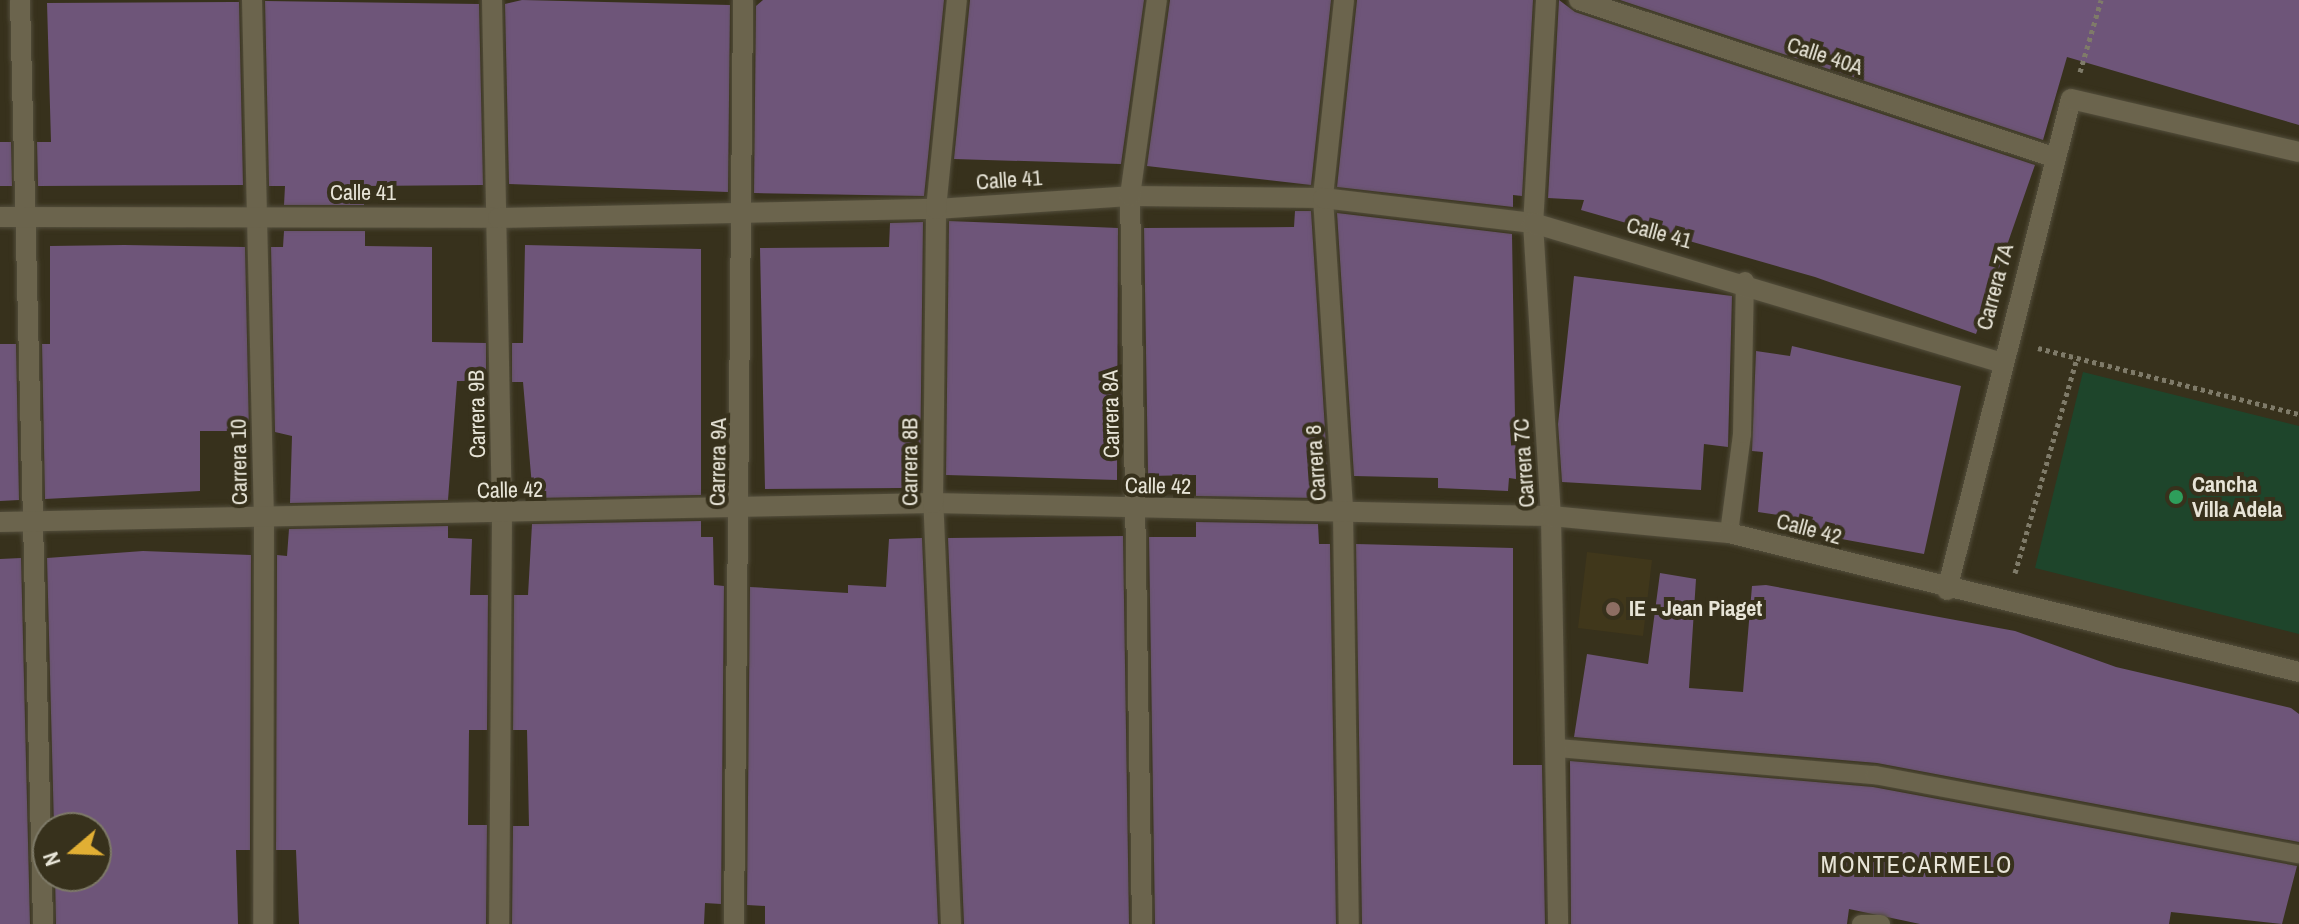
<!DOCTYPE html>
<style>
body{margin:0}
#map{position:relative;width:2299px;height:924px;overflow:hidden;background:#37311c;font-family:"Archivo Narrow",sans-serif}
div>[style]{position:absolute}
.built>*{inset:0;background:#40371b}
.green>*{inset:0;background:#1e452b}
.building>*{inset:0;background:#6e5579}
.path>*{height:5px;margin-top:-2.5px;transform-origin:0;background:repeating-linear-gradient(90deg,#7f7b69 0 4px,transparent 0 8px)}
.roads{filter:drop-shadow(0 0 2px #534e3c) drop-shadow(0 0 2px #534e3c)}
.service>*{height:18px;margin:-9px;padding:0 9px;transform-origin:9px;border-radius:9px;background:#6b644d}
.minor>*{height:20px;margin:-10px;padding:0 10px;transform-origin:10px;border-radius:10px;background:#6b644d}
.dots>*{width:22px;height:22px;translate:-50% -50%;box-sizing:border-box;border:4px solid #37311c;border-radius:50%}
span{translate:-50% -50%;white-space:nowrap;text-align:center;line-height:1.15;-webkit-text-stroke:8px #37311c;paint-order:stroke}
.street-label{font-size:22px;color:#e7e4d7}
.poi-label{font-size:22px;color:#e7e4d7;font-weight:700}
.left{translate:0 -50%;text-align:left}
.neighbourhood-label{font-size:24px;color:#e7e4d7;letter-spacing:2px}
.north{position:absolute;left:32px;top:812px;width:80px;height:80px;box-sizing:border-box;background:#37311c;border:2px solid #7d7967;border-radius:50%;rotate:251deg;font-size:22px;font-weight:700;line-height:32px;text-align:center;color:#e7e4d7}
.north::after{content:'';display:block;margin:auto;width:28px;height:36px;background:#e1af34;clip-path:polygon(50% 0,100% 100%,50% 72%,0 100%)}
</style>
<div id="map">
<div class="built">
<i style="clip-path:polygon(1587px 552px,1652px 560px,1643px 636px,1578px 628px)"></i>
</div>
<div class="green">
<i style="clip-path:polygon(2083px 372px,2299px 426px,2299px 634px,2035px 568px)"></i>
</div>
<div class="building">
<i style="clip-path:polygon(522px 0,730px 5px,728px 192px,509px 184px,505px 4px)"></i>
<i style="clip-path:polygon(763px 0,944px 0,924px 196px,754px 193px,756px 6px)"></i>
<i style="clip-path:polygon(970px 0,1144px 0,1121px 164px,954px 159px)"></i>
<i style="clip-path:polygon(1170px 0,1331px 0,1311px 185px,1147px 166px)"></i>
<i style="clip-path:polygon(1357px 0,1533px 0,1522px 196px,1513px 195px,1513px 207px,1337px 187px)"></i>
<i style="clip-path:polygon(1559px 0,1575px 12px,2035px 165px,1976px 334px,1815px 277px,1581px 210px,1584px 200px,1548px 198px)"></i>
<i style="clip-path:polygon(1620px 0,2299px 0,2299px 125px,2067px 57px,2043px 140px)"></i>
<i style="clip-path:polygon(265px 1px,479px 4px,483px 185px,364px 186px,364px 205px,284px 205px,285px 186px,269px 186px)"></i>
<i style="clip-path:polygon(232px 2px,239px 2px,243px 185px,38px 186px,37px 142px,51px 142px,47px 3px)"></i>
<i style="clip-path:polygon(0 142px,11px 142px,12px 186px,0 186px)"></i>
<i style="clip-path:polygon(1295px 211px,1311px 211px,1328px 476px,1320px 476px,1318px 498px,1196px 496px,1196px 475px,1148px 476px,1144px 228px,1294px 227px)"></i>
<i style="clip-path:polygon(1337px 213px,1512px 234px,1516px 479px,1509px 478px,1508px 491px,1438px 488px,1438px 478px,1354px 476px)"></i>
<i style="clip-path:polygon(949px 221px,1118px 228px,1117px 480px,946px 475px)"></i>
<i style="clip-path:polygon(923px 222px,920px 475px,903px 474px,903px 488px,765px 489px,760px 248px,889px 247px,890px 223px)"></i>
<i style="clip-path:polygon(284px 231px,365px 231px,365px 246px,432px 247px,432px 342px,486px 343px,486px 381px,457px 381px,448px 500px,290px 503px,292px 436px,275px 432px,271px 247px,283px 247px)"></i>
<i style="clip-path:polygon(124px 245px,245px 247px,249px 431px,200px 431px,200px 491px,45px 499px,42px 344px,50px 344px,50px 246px)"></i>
<i style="clip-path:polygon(525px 245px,701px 249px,701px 495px,533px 498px,523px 382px,512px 382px,512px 343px,523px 343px)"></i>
<i style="clip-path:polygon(1574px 276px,1732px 296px,1728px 447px,1704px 444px,1701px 490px,1562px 482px,1558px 424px)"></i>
<i style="clip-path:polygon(0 344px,16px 344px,19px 500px,0 501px)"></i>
<i style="clip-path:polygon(1792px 346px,1961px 386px,1924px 554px,1825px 536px,1814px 520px,1758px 512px,1763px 452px,1752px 451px,1756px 351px,1790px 356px)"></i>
<i style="clip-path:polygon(701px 521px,701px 537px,713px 537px,714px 585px,724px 586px,721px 904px,705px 903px,704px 924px,512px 924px,513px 826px,529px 826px,527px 730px,513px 730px,514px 595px,528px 595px,532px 524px)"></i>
<i style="clip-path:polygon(1196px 522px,1318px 524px,1319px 544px,1330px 544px,1336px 924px,1155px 924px,1149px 537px,1196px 537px)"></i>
<i style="clip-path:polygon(448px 526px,448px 538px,472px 539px,470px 595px,488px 595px,487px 730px,469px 730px,468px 825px,487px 825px,486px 924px,299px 924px,296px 850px,276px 850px,277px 555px,287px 556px,289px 529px)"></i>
<i style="clip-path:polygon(1123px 536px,1129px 924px,964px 924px,948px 538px)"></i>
<i style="clip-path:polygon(922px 538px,938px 924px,765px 924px,765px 906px,747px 905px,750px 587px,848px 593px,848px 585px,886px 587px,889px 539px)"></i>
<i style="clip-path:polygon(1356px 544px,1513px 548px,1513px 765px,1542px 765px,1545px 924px,1362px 924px)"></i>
<i style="clip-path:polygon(143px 551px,251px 555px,250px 850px,236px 850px,238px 924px,56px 924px,55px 876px,96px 876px,96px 828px,54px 828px,47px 558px)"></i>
<i style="clip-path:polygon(21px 558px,30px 924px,0 924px,0 559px)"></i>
<i style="clip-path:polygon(1660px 573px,1696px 579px,1689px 688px,1743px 692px,1752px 586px,1766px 585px,2015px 631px,2116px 667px,2291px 708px,2299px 714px,2299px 842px,1877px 763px,1574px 737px,1587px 654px,1648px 664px)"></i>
<i style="clip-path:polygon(1570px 761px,1873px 787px,2297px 866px,2282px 924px,2171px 912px,2169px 924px,1920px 924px,1849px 909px,1847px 924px,1571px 924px)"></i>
</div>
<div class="path">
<i style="left:2080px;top:72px;width:75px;rotate:-73.7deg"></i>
<i style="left:2038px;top:348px;width:269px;rotate:14.2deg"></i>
<i style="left:2015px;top:573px;width:224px;rotate:-73.9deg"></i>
</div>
<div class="roads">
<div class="service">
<i style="left:1729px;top:533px;width:100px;rotate:-82.5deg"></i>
<i style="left:1742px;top:434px;width:153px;rotate:-88.9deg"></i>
<i style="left:1558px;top:748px;width:318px;rotate:4.9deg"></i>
<i style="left:1875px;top:775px;width:431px;rotate:10.6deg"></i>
<i style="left:1861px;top:924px;width:20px"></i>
</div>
<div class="minor">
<i style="left:20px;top:0;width:924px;rotate:88.57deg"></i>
<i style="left:252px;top:0;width:519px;rotate:88.68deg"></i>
<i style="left:264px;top:519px;width:405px;rotate:90.1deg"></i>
<i style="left:492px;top:0;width:514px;rotate:88.89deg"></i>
<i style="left:502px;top:514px;width:410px;rotate:90.4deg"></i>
<i style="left:1344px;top:0;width:199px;rotate:96.1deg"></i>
<i style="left:1323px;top:198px;width:314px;rotate:86.3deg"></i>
<i style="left:1343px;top:511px;width:413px;rotate:89.2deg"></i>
<i style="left:1546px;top:0;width:223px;rotate:93.3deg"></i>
<i style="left:1533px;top:223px;width:294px;rotate:86.5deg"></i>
<i style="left:1551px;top:516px;width:408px;rotate:89deg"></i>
<i style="left:1579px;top:0;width:502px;rotate:18.33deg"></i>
<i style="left:0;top:217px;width:498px;rotate:0.1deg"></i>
<i style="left:498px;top:218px;width:438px;rotate:-1.2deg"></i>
<i style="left:936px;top:209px;width:194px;rotate:-3.8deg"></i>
<i style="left:1130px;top:196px;width:193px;rotate:0.6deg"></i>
<i style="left:1323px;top:198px;width:211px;rotate:6.8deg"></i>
<i style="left:1533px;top:223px;width:487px;rotate:16.6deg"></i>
<i style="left:0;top:522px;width:933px;rotate:-1.17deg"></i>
<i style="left:933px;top:503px;width:618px;rotate:1.21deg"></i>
<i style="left:1551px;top:516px;width:179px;rotate:5.5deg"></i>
<i style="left:1729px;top:533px;width:587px;rotate:13.7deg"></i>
<i style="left:1947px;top:590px;width:506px;rotate:-75.83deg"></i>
<i style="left:2071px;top:99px;width:234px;rotate:13.1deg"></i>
<i style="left:734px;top:924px;width:924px;rotate:-89.44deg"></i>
<i style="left:951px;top:924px;width:421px;rotate:-92.4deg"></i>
<i style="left:933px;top:503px;width:294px;rotate:-89.4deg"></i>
<i style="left:936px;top:209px;width:210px;rotate:-84.3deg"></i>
<i style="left:1142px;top:924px;width:728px;rotate:-90.94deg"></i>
<i style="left:1130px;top:196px;width:198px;rotate:-82.2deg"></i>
</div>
</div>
<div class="dots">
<i style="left:2176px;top:497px;background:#2e9e5b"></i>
<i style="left:1613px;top:609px;background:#8d6e63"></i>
</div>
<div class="street-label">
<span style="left:1825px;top:56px;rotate:18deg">Calle 40A</span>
<span style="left:1009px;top:180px;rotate:-4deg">Calle 41</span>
<span style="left:363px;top:193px">Calle 41</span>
<span style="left:1659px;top:233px;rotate:15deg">Calle 41</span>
<span style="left:1995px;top:287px;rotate:-75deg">Carrera 7A</span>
<span style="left:477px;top:414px;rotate:-91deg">Carrera 9B</span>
<span style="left:1111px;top:414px;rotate:-91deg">Carrera 8A</span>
<span style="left:239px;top:462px;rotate:-91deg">Carrera 10</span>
<span style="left:718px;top:462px;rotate:-89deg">Carrera 9A</span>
<span style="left:910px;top:462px;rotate:-90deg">Carrera 8B</span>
<span style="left:1316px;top:463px;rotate:-94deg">Carrera 8</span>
<span style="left:1524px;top:463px;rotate:-94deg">Carrera 7C</span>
<span style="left:1158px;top:486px;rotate:1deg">Calle 42</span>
<span style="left:510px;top:490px;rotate:-1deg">Calle 42</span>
<span style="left:1809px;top:529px;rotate:15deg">Calle 42</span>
</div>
<div class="poi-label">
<span class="left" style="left:2192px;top:497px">Cancha<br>Villa Adela</span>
<span class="left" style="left:1629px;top:609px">IE - Jean Piaget</span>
</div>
<div class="neighbourhood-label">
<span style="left:1917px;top:865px">MONTECARMELO</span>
</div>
<div class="north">N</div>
</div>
